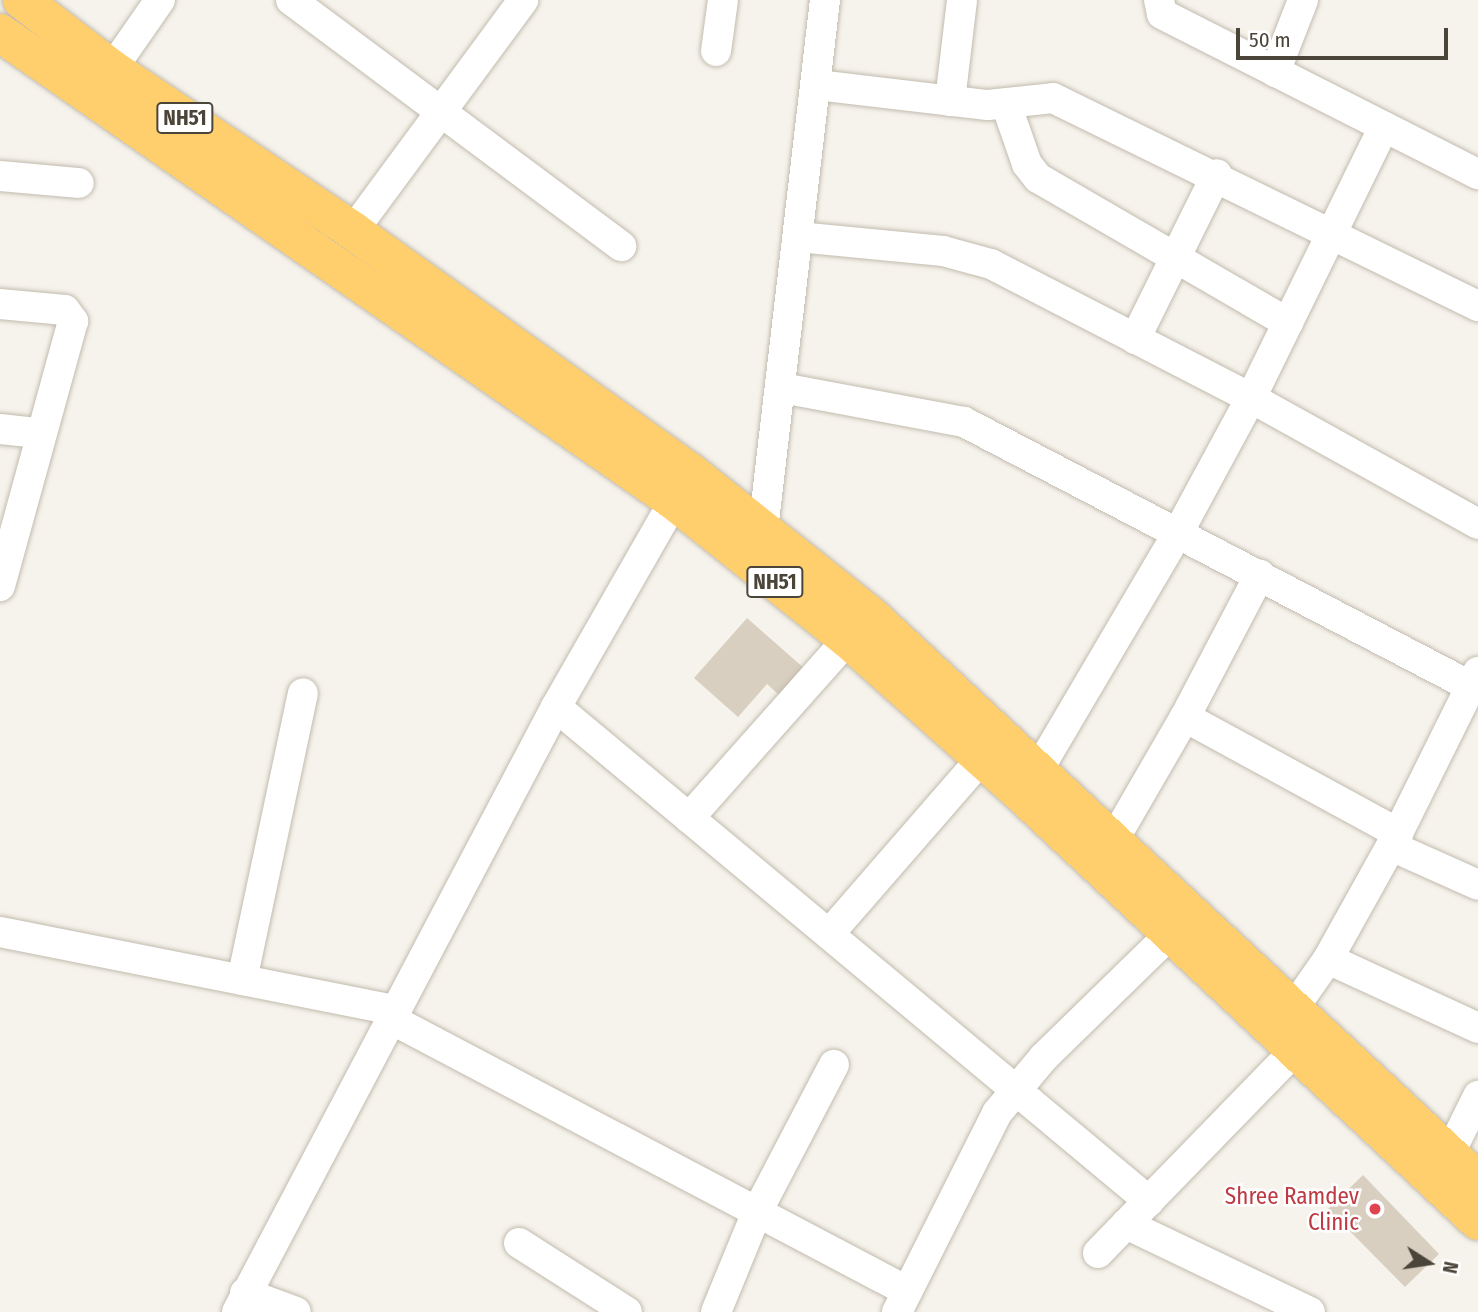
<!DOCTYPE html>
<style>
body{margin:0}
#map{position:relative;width:1478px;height:1312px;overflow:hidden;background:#f6f3ec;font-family:"Fira Sans Condensed",sans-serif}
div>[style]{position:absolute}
.building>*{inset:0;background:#d8cfc1}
.roads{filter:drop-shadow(0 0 2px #c2bbae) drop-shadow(0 0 2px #c2bbae)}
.street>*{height:30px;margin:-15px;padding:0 15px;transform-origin:15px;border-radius:15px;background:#fff}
.highway>*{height:38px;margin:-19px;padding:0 19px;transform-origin:19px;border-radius:19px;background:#ffcf6e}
.dots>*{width:19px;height:19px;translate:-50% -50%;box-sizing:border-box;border:4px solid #fff;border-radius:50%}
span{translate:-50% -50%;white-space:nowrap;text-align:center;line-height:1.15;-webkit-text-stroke:5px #fff;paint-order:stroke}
.shield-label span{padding:2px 5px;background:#fff;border:2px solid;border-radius:5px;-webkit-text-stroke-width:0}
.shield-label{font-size:21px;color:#4b4439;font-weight:700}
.health-label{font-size:23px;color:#be3a42}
.right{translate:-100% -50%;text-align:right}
.north{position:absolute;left:1394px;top:1228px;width:70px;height:70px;-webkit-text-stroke:5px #fff;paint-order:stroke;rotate:102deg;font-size:19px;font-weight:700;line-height:28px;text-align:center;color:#4b4439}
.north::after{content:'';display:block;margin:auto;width:24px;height:32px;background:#4b4439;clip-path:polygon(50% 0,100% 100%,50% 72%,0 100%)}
.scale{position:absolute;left:1236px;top:28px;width:212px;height:32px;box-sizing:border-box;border:4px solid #4b4439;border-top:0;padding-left:9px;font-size:21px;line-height:24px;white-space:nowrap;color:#4b4439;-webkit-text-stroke:5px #fff;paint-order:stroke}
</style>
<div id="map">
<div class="building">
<i style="clip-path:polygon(747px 618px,805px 669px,781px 697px,767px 684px,738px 717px,694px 678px)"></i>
<i style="clip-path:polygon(1363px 1175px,1439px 1254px,1405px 1287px,1328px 1209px)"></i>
</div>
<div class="roads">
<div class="street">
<i style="left:291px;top:0;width:412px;rotate:36.7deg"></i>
<i style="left:1159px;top:0;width:14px;rotate:78deg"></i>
<i style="left:1162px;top:14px;width:354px;rotate:26.9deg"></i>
<i style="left:716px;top:51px;width:51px;rotate:-82.2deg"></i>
<i style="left:112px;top:69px;width:84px;rotate:-55.2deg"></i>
<i style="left:1275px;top:72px;width:77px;rotate:-68.7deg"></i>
<i style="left:817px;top:85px;width:172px;rotate:6.7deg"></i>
<i style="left:988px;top:105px;width:65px;rotate:-6.1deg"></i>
<i style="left:1053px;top:98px;width:473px;rotate:26.1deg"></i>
<i style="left:950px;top:101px;width:102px;rotate:-83.2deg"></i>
<i style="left:1006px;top:104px;width:64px;rotate:70.7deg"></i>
<i style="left:1027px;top:164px;width:18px;rotate:52deg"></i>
<i style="left:1038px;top:178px;width:289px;rotate:30.1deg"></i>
<i style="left:0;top:176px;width:79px;rotate:5.1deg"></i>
<i style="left:353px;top:231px;width:287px;rotate:-53.6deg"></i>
<i style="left:798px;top:237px;width:146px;rotate:5.5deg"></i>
<i style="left:943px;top:251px;width:50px;rotate:15.2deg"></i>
<i style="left:991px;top:264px;width:292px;rotate:27.3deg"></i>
<i style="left:1251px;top:398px;width:260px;rotate:29deg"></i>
<i style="left:0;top:304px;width:65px;rotate:5.3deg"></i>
<i style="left:65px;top:310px;width:14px;rotate:54deg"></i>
<i style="left:73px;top:321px;width:275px;rotate:105.4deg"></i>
<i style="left:1135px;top:339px;width:184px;rotate:-63.6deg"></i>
<i style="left:782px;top:388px;width:185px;rotate:10.6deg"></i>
<i style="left:964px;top:422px;width:571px;rotate:27.55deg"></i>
<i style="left:0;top:429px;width:39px;rotate:6deg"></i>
<i style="left:763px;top:530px;width:534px;rotate:-83.33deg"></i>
<i style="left:556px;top:707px;width:772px;rotate:39.8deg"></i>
<i style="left:1185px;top:717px;width:243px;rotate:28.6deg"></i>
<i style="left:1027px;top:789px;width:299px;rotate:-59.5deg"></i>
<i style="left:1179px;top:531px;width:151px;rotate:-61.6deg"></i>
<i style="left:1251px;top:398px;width:302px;rotate:-63.9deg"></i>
<i style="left:689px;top:818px;width:239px;rotate:-48.4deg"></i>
<i style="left:1113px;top:841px;width:143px;rotate:-59.9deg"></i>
<i style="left:1185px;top:717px;width:161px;rotate:-62.3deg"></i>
<i style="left:1391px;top:846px;width:95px;rotate:24.1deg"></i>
<i style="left:0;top:932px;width:402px;rotate:11.2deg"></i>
<i style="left:829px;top:934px;width:233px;rotate:-49deg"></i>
<i style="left:1328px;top:959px;width:165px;rotate:24.7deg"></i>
<i style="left:242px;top:980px;width:293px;rotate:-78deg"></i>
<i style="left:1293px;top:1009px;width:61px;rotate:-55deg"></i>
<i style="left:1328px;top:959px;width:144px;rotate:-60.9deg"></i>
<i style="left:1398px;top:833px;width:180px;rotate:-63.6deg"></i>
<i style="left:389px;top:1018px;width:586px;rotate:27.79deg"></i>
<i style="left:1441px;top:1171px;width:84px;rotate:-63.7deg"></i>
<i style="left:1126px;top:1224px;width:204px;rotate:25.6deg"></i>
<i style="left:519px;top:1243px;width:128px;rotate:32.6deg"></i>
<i style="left:1098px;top:1253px;width:304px;rotate:-45.8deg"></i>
<i style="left:245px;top:1293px;width:54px;rotate:20.4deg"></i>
<i style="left:237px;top:1312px;width:684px;rotate:-62.2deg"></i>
<i style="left:556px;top:707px;width:259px;rotate:-60.2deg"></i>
<i style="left:716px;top:1312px;width:108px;rotate:-67.7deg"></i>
<i style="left:757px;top:1212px;width:166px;rotate:-62.4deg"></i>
<i style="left:897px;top:1312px;width:223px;rotate:-63.3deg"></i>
<i style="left:997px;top:1113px;width:73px;rotate:-50deg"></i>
<i style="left:1044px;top:1057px;width:177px;rotate:-44.3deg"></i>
</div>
<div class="highway">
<i style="left:22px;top:0;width:113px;rotate:37.5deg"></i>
<i style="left:112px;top:69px;width:290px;rotate:33.9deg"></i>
<i style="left:353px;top:231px;width:414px;rotate:35.6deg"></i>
<i style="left:690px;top:472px;width:233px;rotate:38.5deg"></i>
<i style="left:872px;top:617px;width:828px;rotate:42.94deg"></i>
<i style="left:0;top:33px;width:819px;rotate:34.76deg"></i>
<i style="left:673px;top:500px;width:223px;rotate:38.5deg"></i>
<i style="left:848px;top:639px;width:234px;rotate:41.7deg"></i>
<i style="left:1023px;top:795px;width:623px;rotate:43.11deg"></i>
</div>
</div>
<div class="dots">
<i style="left:1375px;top:1209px;background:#e0444e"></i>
</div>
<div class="shield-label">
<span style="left:185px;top:118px">NH51</span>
<span style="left:775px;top:582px">NH51</span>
</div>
<div class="health-label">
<span class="right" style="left:1359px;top:1209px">Shree Ramdev<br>Clinic</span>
</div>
<div class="north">N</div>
<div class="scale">50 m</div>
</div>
